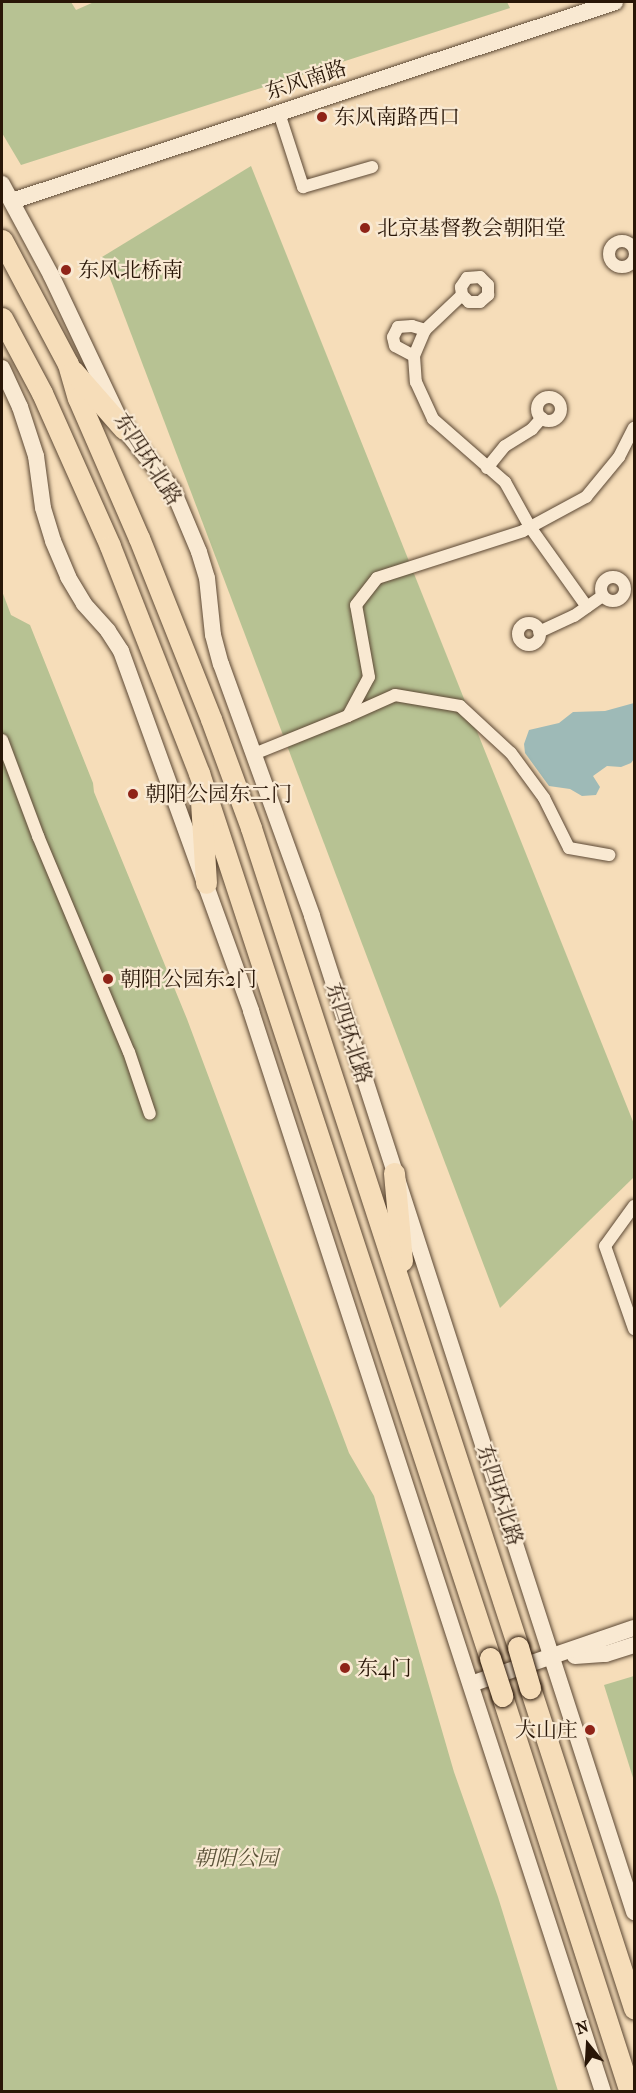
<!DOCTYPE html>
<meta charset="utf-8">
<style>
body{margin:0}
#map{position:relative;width:636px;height:2093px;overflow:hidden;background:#f6ddb9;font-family:"IM FELL French Canon","Noto Serif SC",serif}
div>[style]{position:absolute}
.green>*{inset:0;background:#b7c293}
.water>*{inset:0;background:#9ebab7}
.roads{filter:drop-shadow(0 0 2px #5c4834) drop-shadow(0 0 2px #5c4834)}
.street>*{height:12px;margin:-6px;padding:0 6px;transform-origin:6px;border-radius:6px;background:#f9e9d2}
.street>.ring{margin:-6px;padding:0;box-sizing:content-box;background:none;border:12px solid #f9e9d2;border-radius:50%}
.secondary>*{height:16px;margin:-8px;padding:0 8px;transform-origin:8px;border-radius:8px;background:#f9e9d2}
.highway>*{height:21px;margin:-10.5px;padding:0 10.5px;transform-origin:10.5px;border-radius:10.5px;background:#f6ddb9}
.bridges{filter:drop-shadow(0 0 2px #291607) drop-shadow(0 0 2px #291607)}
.highway-bridge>*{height:21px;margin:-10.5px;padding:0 10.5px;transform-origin:10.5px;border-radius:10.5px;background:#f6ddb9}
.dots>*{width:16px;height:16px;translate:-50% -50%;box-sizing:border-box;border:3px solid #f9e9d2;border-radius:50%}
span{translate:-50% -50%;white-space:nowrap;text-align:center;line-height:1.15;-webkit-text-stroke:4.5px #f9e9d2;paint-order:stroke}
.street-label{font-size:21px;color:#291607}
.poi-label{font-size:21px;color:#291607}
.left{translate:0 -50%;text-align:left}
.right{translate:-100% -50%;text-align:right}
.park-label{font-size:21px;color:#5b5238;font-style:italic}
.frame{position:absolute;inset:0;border:3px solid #291607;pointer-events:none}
.north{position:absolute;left:558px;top:2015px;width:60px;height:60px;-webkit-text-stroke:4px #f9e9d2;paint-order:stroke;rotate:342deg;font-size:16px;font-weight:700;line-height:24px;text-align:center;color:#291607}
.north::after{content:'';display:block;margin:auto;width:21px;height:27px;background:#291607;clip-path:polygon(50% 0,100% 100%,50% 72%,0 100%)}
</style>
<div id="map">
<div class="green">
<i style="clip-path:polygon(2px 2px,71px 2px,76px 10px,94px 2px,507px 2px,510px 8px,21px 165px,2px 133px)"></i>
<i style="clip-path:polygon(251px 166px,634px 1124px,634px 1177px,500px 1308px,102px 257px)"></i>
<i style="clip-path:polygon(2px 591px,11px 615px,30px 625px,93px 783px,94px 792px,187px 1019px,349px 1453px,374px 1496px,454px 1772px,498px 1897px,558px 2091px,2px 2091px)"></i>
<i style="clip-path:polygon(634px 1676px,634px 1781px,604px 1685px)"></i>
</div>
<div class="water">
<i style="clip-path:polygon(634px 703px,634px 759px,631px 763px,621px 767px,607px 766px,593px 776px,600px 787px,596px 795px,582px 796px,570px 789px,549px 786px,525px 753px,524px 744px,529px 730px,559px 723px,573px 712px,605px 711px)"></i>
</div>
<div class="roads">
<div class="street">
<i style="left:279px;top:113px;width:78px;rotate:72deg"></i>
<i style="left:303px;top:187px;width:72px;rotate:-16.2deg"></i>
<i class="ring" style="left:609px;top:241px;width:14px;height:14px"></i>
<i style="left:462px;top:295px;width:10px;rotate:45deg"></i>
<i style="left:469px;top:302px;width:11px"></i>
<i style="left:480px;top:302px;width:11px;rotate:-41deg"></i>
<i style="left:488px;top:295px;width:10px;rotate:-90deg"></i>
<i style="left:488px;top:285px;width:11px;rotate:-135deg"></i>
<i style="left:480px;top:277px;width:13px;rotate:176deg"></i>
<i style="left:467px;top:278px;width:11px;rotate:124deg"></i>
<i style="left:461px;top:287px;width:8px;rotate:83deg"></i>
<i style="left:462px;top:295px;width:51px;rotate:136.6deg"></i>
<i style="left:425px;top:330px;width:28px;rotate:113deg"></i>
<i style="left:414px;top:356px;width:26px;rotate:86deg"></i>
<i style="left:416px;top:382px;width:41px;rotate:65.3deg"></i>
<i style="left:433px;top:419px;width:96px;rotate:41.2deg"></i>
<i style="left:505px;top:482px;width:51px;rotate:60.9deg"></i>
<i style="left:530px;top:527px;width:98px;rotate:54.5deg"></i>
<i style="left:414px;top:356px;width:21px;rotate:-152deg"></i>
<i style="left:395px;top:346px;width:9px;rotate:-103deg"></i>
<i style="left:393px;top:337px;width:11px;rotate:-63deg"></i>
<i style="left:398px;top:327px;width:14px;rotate:-4deg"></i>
<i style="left:412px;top:326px;width:14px;rotate:17deg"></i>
<i class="ring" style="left:537px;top:397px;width:12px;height:12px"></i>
<i style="left:487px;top:468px;width:28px;rotate:-51deg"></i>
<i style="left:505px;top:446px;width:32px;rotate:-32deg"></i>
<i style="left:532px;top:429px;width:15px;rotate:-48deg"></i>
<i class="ring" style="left:601px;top:577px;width:12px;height:12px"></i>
<i class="ring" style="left:518px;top:623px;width:10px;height:10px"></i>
<i style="left:539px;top:632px;width:38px;rotate:-25deg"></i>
<i style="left:574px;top:616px;width:35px;rotate:-35deg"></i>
<i style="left:348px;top:716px;width:51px;rotate:-24.1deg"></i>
<i style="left:395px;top:695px;width:66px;rotate:9.6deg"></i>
<i style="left:460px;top:706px;width:69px;rotate:42.7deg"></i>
<i style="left:511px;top:753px;width:56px;rotate:53.7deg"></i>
<i style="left:544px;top:798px;width:56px;rotate:63.4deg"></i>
<i style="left:569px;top:848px;width:41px;rotate:9.9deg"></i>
<i style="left:2px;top:740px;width:103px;rotate:69.4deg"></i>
<i style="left:38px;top:836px;width:234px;rotate:67.2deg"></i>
<i style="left:129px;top:1052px;width:65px;rotate:71.3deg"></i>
<i style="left:254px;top:754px;width:101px;rotate:-22deg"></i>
<i style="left:348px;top:716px;width:44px;rotate:-61.7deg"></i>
<i style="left:369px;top:677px;width:73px;rotate:-100.2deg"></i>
<i style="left:356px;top:605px;width:34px;rotate:-52deg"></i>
<i style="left:377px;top:578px;width:153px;rotate:-17.8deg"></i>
<i style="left:523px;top:531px;width:72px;rotate:-28.4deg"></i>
<i style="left:586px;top:497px;width:52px;rotate:-50.5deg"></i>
<i style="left:619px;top:457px;width:33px;rotate:-63deg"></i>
<i style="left:634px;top:1206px;width:49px;rotate:125.9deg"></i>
<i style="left:605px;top:1246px;width:88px;rotate:70.7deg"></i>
</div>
<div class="secondary">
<i style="left:2px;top:184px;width:103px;rotate:61.7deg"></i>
<i style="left:51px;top:275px;width:170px;rotate:64.6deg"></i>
<i style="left:124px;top:429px;width:78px;rotate:51.2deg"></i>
<i style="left:173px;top:490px;width:67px;rotate:67.2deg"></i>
<i style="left:199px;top:552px;width:27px;rotate:73deg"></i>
<i style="left:207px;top:578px;width:57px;rotate:84deg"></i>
<i style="left:213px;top:635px;width:30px;rotate:75deg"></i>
<i style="left:221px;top:664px;width:268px;rotate:70.1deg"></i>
<i style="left:312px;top:916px;width:1047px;rotate:72.08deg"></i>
<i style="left:12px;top:201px;width:635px;rotate:-18.26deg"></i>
<i style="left:2px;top:368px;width:43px;rotate:65.2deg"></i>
<i style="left:20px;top:407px;width:52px;rotate:71.9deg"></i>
<i style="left:36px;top:456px;width:52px;rotate:82.3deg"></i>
<i style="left:43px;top:508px;width:34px;rotate:73deg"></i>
<i style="left:53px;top:541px;width:39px;rotate:67deg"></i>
<i style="left:68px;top:577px;width:31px;rotate:59deg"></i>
<i style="left:84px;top:604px;width:36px;rotate:48deg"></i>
<i style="left:108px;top:631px;width:24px;rotate:57deg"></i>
<i style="left:121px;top:651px;width:383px;rotate:70.1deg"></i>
<i style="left:251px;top:1011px;width:1137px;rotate:71.96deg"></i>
<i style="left:575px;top:1656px;width:31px;rotate:-4deg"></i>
<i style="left:606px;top:1654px;width:29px;rotate:-18deg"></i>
<i style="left:471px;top:1684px;width:172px;rotate:-19deg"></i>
</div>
<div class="highway">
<i style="left:2px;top:240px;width:140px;rotate:62deg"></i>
<i style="left:68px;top:364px;width:35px;rotate:74deg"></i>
<i style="left:78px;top:398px;width:153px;rotate:66.5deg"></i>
<i style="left:139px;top:538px;width:195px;rotate:68.3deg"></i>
<i style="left:211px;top:719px;width:116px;rotate:69.8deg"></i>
<i style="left:251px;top:828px;width:861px;rotate:71.94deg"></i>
<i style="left:2px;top:318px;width:85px;rotate:61.9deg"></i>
<i style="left:42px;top:393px;width:167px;rotate:66deg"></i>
<i style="left:110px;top:546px;width:244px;rotate:68.6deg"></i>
<i style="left:199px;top:773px;width:932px;rotate:71.8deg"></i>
<i style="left:73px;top:371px;width:77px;rotate:48.7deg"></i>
<i style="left:201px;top:801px;width:82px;rotate:86.5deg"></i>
<i style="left:394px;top:1173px;width:88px;rotate:84.8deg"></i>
<i style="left:530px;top:1688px;width:337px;rotate:72deg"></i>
<i style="left:502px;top:1696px;width:416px;rotate:72.1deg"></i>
</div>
</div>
<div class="bridges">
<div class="highway-bridge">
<i style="left:518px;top:1647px;width:43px;rotate:73.7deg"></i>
<i style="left:490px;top:1658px;width:40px;rotate:72deg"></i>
</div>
</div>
<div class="dots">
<i style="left:322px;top:117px;background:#8f2418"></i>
<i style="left:365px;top:228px;background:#8f2418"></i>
<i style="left:66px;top:270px;background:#8f2418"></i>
<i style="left:133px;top:794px;background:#8f2418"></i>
<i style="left:108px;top:979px;background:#8f2418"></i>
<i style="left:345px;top:1668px;background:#8f2418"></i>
<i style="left:590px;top:1730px;background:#8f2418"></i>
</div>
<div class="street-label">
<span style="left:306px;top:80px;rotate:-18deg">东风南路</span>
<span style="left:148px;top:459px;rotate:57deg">东四环北路</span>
<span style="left:349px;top:1033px;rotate:72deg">东四环北路</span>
<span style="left:500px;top:1495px;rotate:72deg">东四环北路</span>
</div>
<div class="poi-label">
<span class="left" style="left:334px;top:117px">东风南路西口</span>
<span class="left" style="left:377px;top:228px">北京基督教会朝阳堂</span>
<span class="left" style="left:78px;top:270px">东风北桥南</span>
<span class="left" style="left:145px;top:794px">朝阳公园东二门</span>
<span class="left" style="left:120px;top:979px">朝阳公园东2门</span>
<span class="left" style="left:357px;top:1668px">东4门</span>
<span class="right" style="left:578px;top:1730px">大山庄</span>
</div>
<div class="park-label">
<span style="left:236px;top:1858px">朝阳公园</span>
</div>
<div class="frame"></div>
<div class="north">N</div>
</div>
